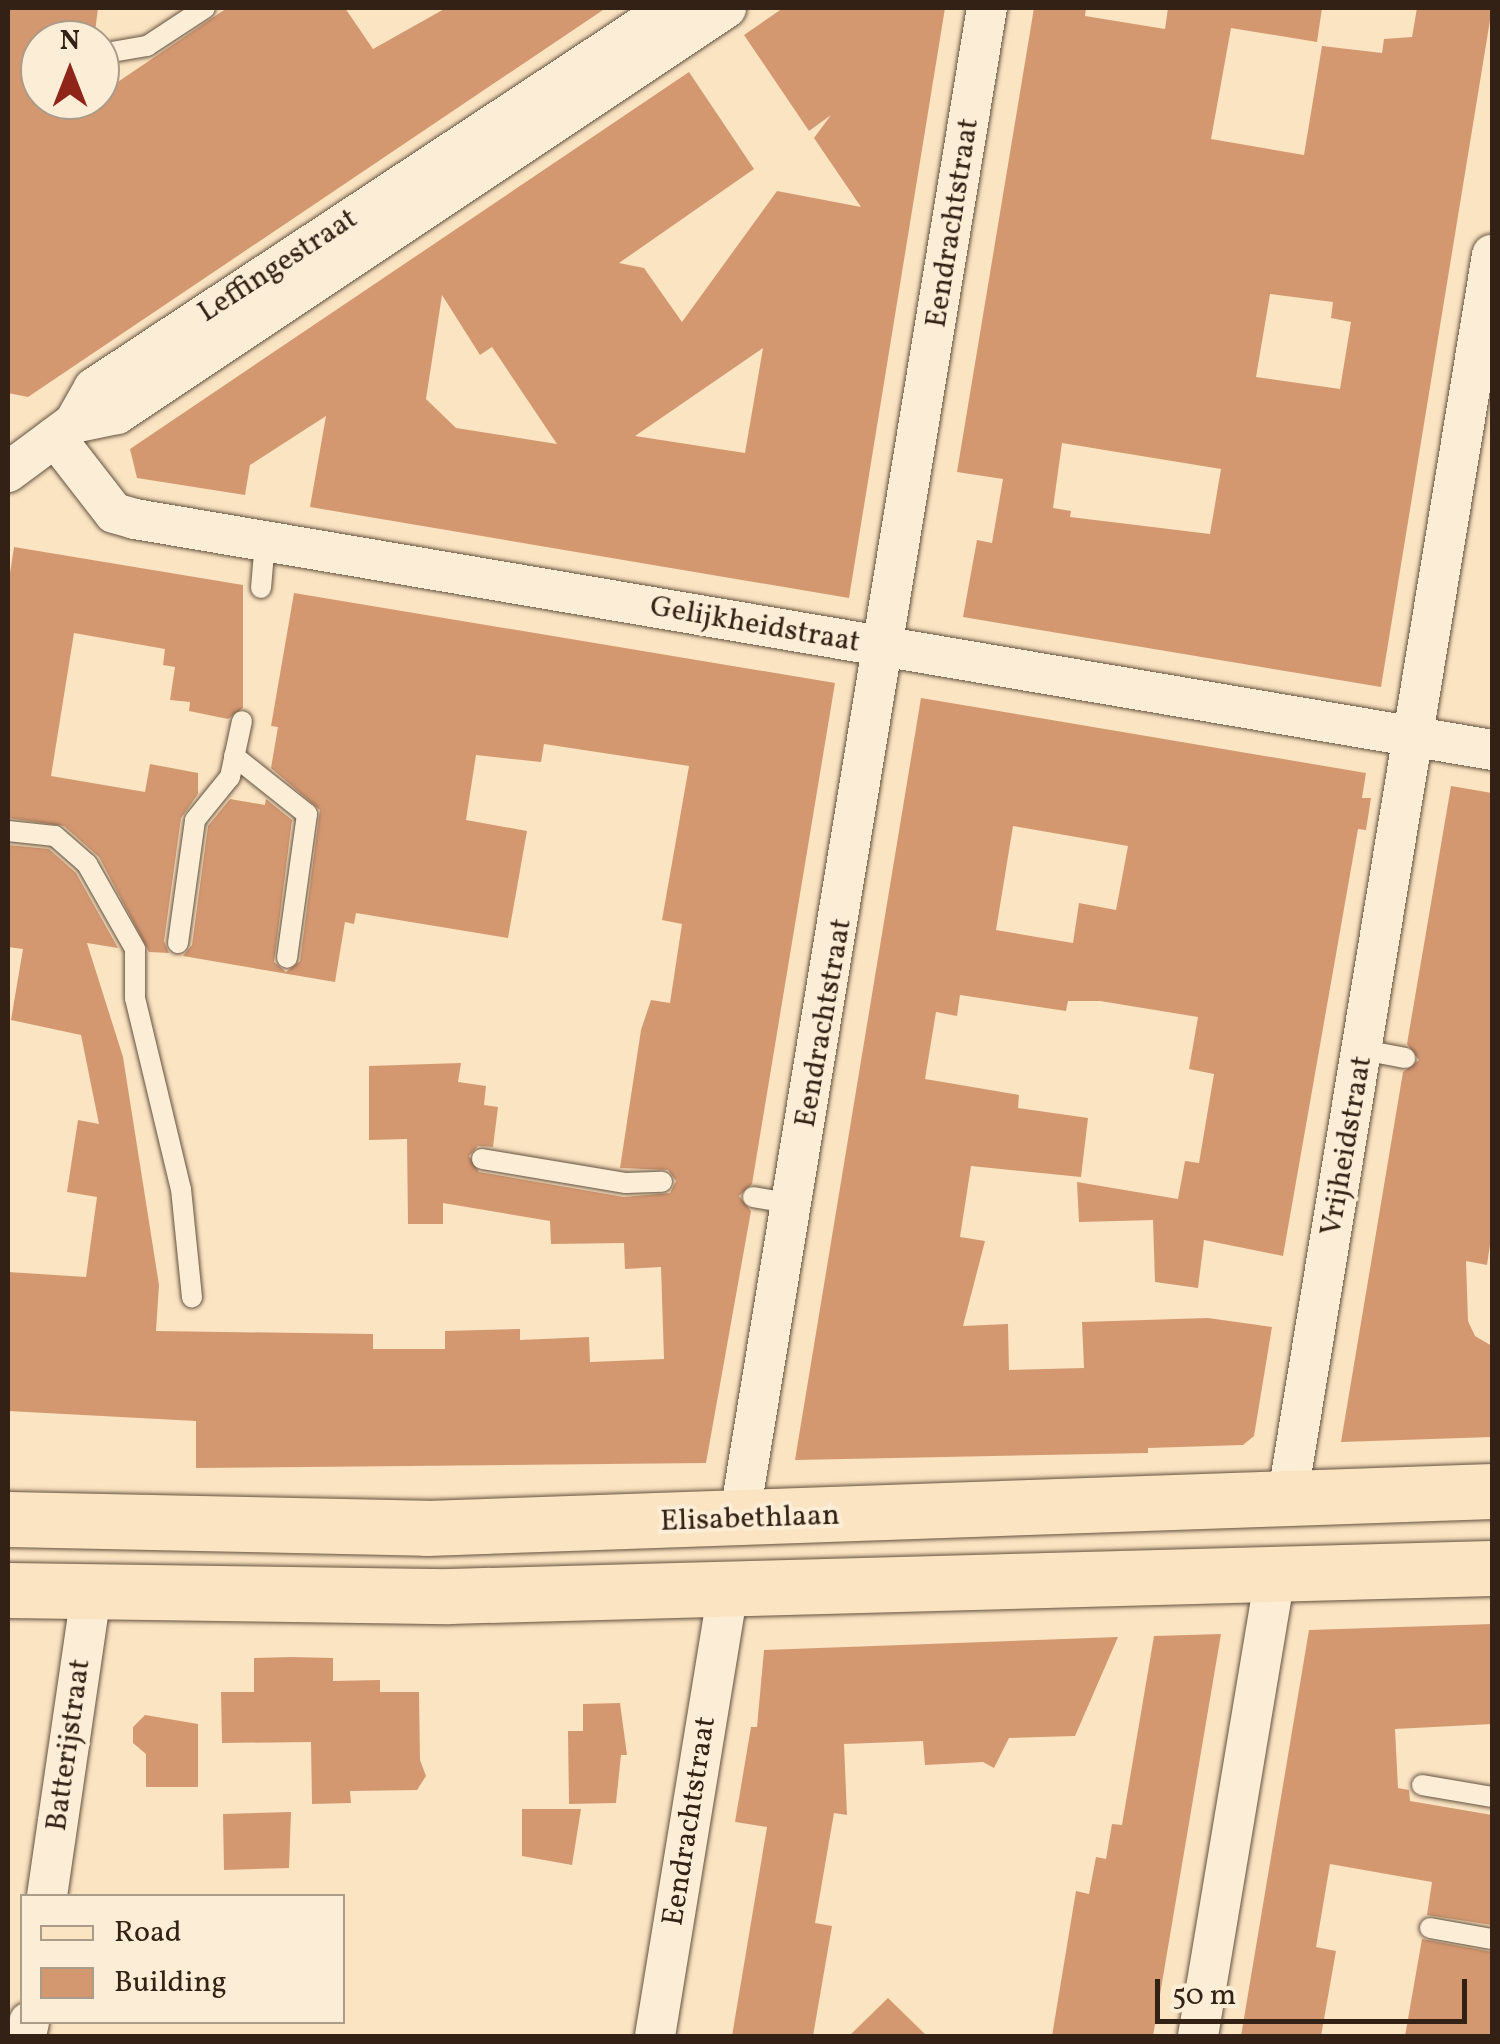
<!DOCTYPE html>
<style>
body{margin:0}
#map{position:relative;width:1500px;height:2044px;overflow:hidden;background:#fbe4c2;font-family:Vollkorn,serif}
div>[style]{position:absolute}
.building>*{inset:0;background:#d49871}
.roads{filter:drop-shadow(0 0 2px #645240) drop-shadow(0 0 2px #645240)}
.service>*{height:20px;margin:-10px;padding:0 10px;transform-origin:10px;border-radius:10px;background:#fcedd7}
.minor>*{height:40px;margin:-20px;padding:0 20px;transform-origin:20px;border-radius:20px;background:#fcedd7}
.primary>*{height:55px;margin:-27.5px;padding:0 27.5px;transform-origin:27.5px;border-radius:27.5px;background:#fbe4c2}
span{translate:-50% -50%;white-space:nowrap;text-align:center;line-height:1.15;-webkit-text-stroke:8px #fcedd7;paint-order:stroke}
.street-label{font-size:30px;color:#322114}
.frame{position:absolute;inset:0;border:10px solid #322114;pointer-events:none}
.legend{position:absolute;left:20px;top:1894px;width:325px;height:130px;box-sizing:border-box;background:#fcedd7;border:2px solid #ab9b89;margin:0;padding:12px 18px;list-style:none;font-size:30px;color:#322114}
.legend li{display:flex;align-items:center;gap:20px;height:50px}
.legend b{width:50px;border:2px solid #ab9b89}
.north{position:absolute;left:20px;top:20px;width:100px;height:100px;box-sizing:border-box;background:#fcedd7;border:2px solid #ab9b89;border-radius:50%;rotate:0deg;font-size:28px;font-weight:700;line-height:40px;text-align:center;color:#322114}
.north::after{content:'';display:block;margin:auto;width:35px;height:45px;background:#8f2418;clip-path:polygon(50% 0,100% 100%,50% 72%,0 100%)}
.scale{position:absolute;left:1155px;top:1979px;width:312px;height:45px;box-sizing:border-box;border:5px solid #322114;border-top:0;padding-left:12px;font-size:30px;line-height:35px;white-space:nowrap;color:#322114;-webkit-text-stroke:8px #fcedd7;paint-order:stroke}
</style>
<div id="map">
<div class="building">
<i style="clip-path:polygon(8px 8px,98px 8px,94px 40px,40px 40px,40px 100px,84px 104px,100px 100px,100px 94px,227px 8px,345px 8px,373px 49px,446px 8px,606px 8px,28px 397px,8px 393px)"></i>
<i style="clip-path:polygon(evenodd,783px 8px,945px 8px,849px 598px,310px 507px,326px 416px,250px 465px,245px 495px,137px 478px,130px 449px,689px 72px,754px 169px,619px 263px,644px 268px,682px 322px,777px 191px,861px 207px,814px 138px,831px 115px,809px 131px,744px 35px,783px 8px,442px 295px,480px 355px,492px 347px,557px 444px,456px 428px,426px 399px,442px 295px,783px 8px,763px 348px,745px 453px,635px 436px,763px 348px)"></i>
<i style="clip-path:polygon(evenodd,1034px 8px,1086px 8px,1085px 16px,1165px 29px,1168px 8px,1322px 8px,1317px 42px,1231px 28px,1211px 139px,1304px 155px,1322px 46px,1382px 53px,1384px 39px,1412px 37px,1417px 8px,1492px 8px,1381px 687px,963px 617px,977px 540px,992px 543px,1003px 479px,957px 472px,1034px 8px,1270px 294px,1333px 302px,1331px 318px,1351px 322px,1340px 389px,1256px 377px,1270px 294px,1034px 8px,1062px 443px,1221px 469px,1210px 534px,1070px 517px,1071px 511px,1053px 508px,1062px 443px)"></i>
<i style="clip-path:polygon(14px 547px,243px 585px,243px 708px,228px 719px,189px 711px,190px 702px,170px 700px,175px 667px,163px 665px,165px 649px,74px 633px,51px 776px,145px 792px,150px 764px,198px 773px,198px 794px,181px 818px,164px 941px,169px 953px,149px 952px,99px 857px,64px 826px,8px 818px,8px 586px)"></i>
<i style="clip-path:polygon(294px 593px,835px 683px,752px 1184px,739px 1196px,751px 1211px,706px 1463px,196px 1468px,196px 1421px,8px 1411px,8px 1272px,86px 1277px,97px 1197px,67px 1192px,78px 1120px,99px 1124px,81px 1035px,11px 1020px,23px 949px,8px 947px,8px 845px,49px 849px,76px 873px,118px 948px,87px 943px,123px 1057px,159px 1285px,156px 1331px,373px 1334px,373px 1349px,445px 1349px,445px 1331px,520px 1329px,520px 1340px,589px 1337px,590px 1362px,664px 1359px,661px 1267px,625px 1269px,624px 1243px,551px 1244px,550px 1221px,443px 1203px,443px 1224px,408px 1224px,407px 1139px,369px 1140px,369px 1066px,461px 1063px,458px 1082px,486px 1086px,484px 1105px,498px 1107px,493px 1147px,478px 1146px,469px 1156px,479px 1172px,624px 1197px,670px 1193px,676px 1181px,668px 1170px,620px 1168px,641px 1030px,651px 1000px,670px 1003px,682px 924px,662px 920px,689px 766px,544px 744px,541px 762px,476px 755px,466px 820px,527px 831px,508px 938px,356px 913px,354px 924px,345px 922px,335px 982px,183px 956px,192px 945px,208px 826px,230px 799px,265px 805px,266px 799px,292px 820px,274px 962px,286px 972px,300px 961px,320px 810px,271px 768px,278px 727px,271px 726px)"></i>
<i style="clip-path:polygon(evenodd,921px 698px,1366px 773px,1362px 798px,1371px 798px,1366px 830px,1358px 829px,1283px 1256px,1204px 1240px,1198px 1288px,1155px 1282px,1153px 1220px,1079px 1222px,1077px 1182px,1178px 1199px,1185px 1161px,1199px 1163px,1214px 1074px,1189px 1069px,1198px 1017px,1100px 1001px,1068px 1001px,1066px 1011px,960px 995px,957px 1016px,936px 1012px,925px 1079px,1019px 1095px,1018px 1108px,1088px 1118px,1081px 1177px,971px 1166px,960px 1237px,985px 1241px,963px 1326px,1008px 1324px,1009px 1370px,1084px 1368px,1082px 1322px,1208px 1318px,1272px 1327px,1254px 1436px,1243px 1445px,1148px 1448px,1148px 1453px,795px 1460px,921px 698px,1013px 826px,1128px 846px,1116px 910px,1079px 903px,1073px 943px,996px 930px,1013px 826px)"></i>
<i style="clip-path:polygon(1451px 786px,1492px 793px,1492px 1231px,1487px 1265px,1466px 1261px,1468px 1321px,1475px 1336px,1492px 1346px,1492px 1437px,1341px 1442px,1403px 1072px,1419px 1060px,1407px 1044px)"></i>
<i style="clip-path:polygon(1492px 1624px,1492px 1724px,1395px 1729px,1398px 1788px,1409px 1790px,1410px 1801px,1492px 1815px,1492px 1925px,1427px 1915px,1432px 1882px,1330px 1864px,1316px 1947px,1336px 1951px,1321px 2036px,1241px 2036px,1309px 1630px)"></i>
<i style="clip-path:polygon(1221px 1634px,1153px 2036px,1052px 2036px,1076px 1891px,1089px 1894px,1096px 1857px,1106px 1859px,1112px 1824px,1122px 1825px,1154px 1636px)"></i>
<i style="clip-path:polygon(1118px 1637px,1075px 1736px,1009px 1738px,994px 1768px,983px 1762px,925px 1765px,923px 1741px,844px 1744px,847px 1815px,834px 1813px,815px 1923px,832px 1926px,813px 2036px,732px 2036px,767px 1827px,735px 1822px,751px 1727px,757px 1727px,764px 1650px)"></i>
<i style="clip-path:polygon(291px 1657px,333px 1658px,333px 1681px,380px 1680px,380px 1692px,419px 1692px,420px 1760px,426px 1776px,417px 1790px,350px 1791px,351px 1803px,312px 1804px,311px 1742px,222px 1743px,221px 1692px,254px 1692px,254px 1658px)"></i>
<i style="clip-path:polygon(620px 1703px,627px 1755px,621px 1755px,616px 1803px,569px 1804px,568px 1731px,583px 1731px,583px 1704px)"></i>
<i style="clip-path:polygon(145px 1715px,198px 1724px,198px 1787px,146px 1787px,146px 1754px,133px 1743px,133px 1727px)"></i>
<i style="clip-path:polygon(522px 1809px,581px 1809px,572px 1865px,522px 1856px)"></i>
<i style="clip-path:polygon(291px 1812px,289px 1868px,224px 1870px,223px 1814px)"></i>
<i style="clip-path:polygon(1422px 1939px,1492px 1952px,1492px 2036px,1405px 2036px)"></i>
<i style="clip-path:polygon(888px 1998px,927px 2036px,849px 2036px)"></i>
</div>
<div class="roads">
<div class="service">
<i style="left:100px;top:54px;width:48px;rotate:-9.7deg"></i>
<i style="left:147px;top:46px;width:69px;rotate:-33.2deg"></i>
<i style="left:261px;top:588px;width:47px;rotate:-85.1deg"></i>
<i style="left:234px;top:756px;width:93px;rotate:38.5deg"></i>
<i style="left:307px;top:814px;width:145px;rotate:97.9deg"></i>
<i style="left:8px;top:831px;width:47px;rotate:6.1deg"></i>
<i style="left:55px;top:836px;width:43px;rotate:41.2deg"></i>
<i style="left:87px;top:864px;width:98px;rotate:60.5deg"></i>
<i style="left:135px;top:949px;width:49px;rotate:90deg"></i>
<i style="left:135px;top:998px;width:196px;rotate:76.5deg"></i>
<i style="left:181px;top:1189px;width:109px;rotate:84.2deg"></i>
<i style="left:178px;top:943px;width:124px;rotate:-82.1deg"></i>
<i style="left:195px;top:820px;width:55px;rotate:-50.9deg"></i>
<i style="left:230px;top:777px;width:57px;rotate:-77.9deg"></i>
<i style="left:1363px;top:1050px;width:43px;rotate:10.8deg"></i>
<i style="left:482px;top:1159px;width:146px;rotate:9.5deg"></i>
<i style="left:626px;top:1183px;width:36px;rotate:-2deg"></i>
<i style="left:753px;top:1197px;width:42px;rotate:9.7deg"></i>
<i style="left:1422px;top:1785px;width:71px;rotate:9.7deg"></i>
<i style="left:1430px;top:1928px;width:63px;rotate:10.1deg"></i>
</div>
<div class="minor">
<i style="left:74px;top:423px;width:40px;rotate:-60.3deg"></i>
<i style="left:94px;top:388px;width:690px;rotate:-33.41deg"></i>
<i style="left:55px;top:437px;width:96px;rotate:52.2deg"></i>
<i style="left:114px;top:513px;width:22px;rotate:16deg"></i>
<i style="left:135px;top:519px;width:1377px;rotate:9.66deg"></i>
<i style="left:8px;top:472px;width:82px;rotate:-36.6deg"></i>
<i style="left:74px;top:423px;width:44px;rotate:-11.8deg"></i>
<i style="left:117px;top:414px;width:732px;rotate:-33.69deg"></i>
<i style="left:1287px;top:1500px;width:1262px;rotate:-80.65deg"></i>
<i style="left:739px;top:1520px;width:1532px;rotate:-80.69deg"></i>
<i style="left:47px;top:1896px;width:306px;rotate:-81.7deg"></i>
<i style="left:26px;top:2036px;width:14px;rotate:-78deg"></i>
<i style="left:655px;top:2036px;width:452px;rotate:-80.7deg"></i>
<i style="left:1198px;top:2036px;width:471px;rotate:-80.5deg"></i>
</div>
<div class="primary">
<i style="left:8px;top:1519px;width:418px;rotate:1.2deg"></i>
<i style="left:426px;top:1528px;width:1067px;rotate:-1.99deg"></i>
<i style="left:8px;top:1590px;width:441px;rotate:0.8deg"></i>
<i style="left:449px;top:1596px;width:1043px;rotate:-1.54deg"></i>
</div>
</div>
<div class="street-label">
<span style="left:953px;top:223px;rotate:-81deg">Eendrachtstraat</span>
<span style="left:278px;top:266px;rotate:-33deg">Leffingestraat</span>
<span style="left:755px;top:625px;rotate:10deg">Gelijkheidstraat</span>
<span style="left:824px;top:1023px;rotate:-80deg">Eendrachtstraat</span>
<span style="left:1347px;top:1146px;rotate:-80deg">Vrijheidstraat</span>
<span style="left:750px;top:1519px;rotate:-2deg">Elisabethlaan</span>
<span style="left:69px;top:1745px;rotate:-82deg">Batterijstraat</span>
<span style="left:690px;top:1821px;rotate:-81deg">Eendrachtstraat</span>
</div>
<div class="frame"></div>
<ul class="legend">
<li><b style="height:12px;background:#fbe4c2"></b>Road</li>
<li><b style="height:28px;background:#d49871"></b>Building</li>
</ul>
<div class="north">N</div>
<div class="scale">50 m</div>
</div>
